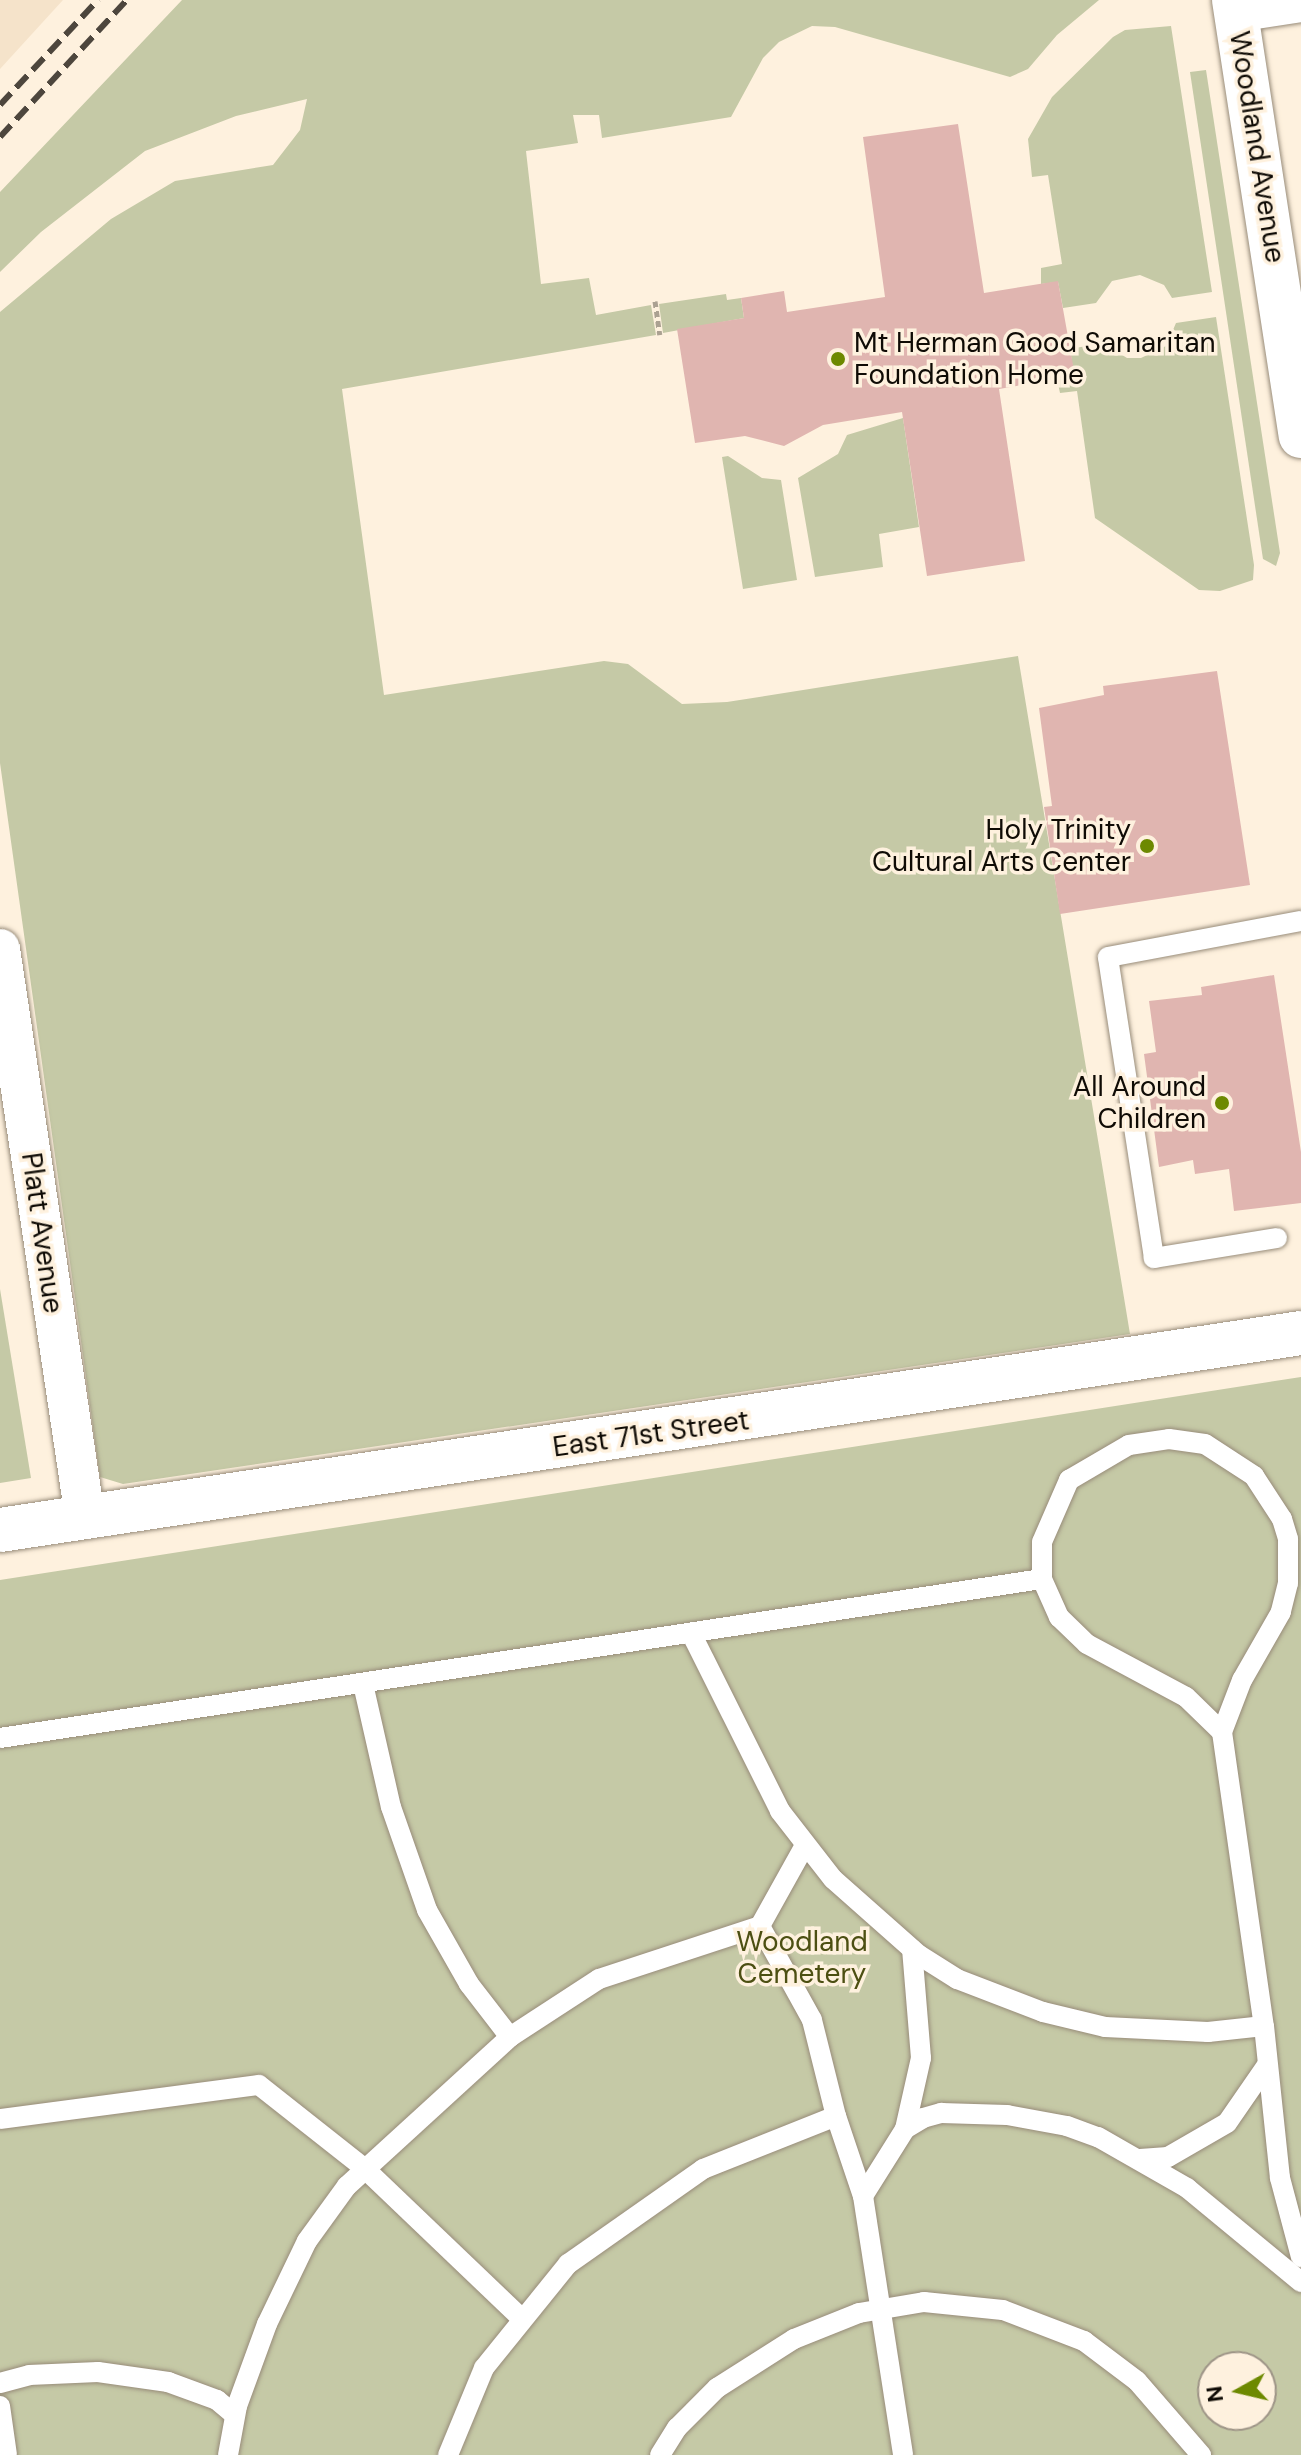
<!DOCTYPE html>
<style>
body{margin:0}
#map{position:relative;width:1301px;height:2455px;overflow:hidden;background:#fef1de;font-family:"DM Sans",sans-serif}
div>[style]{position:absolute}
.built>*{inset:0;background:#f5e3ca}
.green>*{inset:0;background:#c5c9a6}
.building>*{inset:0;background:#e0b5b0}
.path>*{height:5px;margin-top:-2.5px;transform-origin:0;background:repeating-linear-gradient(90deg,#aba192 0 6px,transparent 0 10px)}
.roads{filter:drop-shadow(0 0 2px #988c7a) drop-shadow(0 0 2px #988c7a)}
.service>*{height:20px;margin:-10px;padding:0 10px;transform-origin:10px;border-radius:10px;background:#fff}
.minor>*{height:40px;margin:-20px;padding:0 20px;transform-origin:20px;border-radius:20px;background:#fff}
.tertiary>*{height:44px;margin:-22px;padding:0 22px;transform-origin:22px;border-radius:22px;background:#fff}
.primary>*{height:44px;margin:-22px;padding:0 22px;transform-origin:22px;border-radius:22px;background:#fff}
.rail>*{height:6px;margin-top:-3px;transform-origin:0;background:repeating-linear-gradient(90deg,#4d463d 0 16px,transparent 0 24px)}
.dots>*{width:22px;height:22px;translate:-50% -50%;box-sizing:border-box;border:4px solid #fef1de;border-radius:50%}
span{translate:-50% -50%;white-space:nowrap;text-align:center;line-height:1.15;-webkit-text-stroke:7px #fef1de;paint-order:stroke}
.street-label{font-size:28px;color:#0f0b05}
.poi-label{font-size:28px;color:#0f0b05}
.left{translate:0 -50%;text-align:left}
.right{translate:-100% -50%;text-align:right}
.park-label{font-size:28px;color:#4c4f12}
.north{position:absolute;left:1197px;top:2351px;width:80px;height:80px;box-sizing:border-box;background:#fef1de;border:2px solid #9e9587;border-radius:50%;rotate:262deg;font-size:22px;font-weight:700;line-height:32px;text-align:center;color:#0f0b05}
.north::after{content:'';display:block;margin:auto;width:28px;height:36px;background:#6d8900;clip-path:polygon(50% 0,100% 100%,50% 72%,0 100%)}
</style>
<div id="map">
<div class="built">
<i style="clip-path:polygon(0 0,63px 0,0 69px)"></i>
</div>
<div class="green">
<i style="clip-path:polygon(182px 0,1099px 0,1057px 35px,1028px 69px,1010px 77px,835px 27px,812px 26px,779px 42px,763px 58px,731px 117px,602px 138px,599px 115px,573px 115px,578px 143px,526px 151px,541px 284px,589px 278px,596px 315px,651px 305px,656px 335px,342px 389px,384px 695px,604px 661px,628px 664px,682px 704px,727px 702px,1018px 656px,1130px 1334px,123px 1484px,100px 1477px,0 763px,0 312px,111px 219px,175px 181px,273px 165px,300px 130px,307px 99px,236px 116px,145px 151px,41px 232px,0 272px,0 192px)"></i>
<i style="clip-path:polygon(1171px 26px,1212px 292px,1172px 298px,1164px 285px,1140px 275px,1112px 281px,1096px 303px,1063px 308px,1058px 282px,1041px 284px,1041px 268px,1062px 264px,1048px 175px,1032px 177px,1028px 139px,1052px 97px,1113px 37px,1125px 30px)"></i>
<i style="clip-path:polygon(1206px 70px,1280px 553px,1276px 566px,1263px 559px,1190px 72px)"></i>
<i style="clip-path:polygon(726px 294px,727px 300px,741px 298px,744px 318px,663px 333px,659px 304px)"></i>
<i style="clip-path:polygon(1216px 317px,1254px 565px,1253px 580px,1220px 591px,1199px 590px,1095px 518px,1077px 391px,1060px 393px,1057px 379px,1074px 376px,1070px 349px,1103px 343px,1127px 358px,1141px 358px,1166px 346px,1176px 323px)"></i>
<i style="clip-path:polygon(903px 418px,919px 527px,879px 534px,883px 567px,815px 577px,798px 478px,838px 454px,847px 435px)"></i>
<i style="clip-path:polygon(728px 456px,762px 478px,781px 480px,797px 580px,743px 589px,722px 457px)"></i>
<i style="clip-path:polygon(0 1289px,31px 1478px,0 1483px)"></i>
<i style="clip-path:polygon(evenodd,1301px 1377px,1301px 2455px,0 2455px,0 1580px,1301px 1377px,1213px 2367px,1261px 2367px,1261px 2415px,1213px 2415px,1213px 2367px)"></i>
</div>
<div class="building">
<i style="clip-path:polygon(958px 124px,984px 293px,1058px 281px,1075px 376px,999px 389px,1025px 561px,927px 576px,902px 412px,823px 425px,784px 446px,745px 436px,695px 443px,677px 329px,744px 318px,741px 298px,784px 291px,787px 312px,885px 297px,863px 137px)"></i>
<i style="clip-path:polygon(1217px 671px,1250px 885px,1060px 914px,1044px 807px,1052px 806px,1039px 708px,1104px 695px,1103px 686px)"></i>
<i style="clip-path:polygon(1274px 975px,1301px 1152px,1301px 1203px,1234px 1211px,1229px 1169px,1195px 1174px,1193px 1160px,1159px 1167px,1144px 1054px,1156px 1052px,1149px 1001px,1202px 995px,1201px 987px)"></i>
</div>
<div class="path">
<i style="left:655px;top:301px;width:34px;rotate:82deg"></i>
</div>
<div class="roads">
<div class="service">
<i style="left:1277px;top:1238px;width:125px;rotate:170.8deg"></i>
<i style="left:1154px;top:1258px;width:304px;rotate:-98.7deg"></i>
<i style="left:1108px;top:957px;width:196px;rotate:-10.6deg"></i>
<i style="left:1042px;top:1579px;width:42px;rotate:65.9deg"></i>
<i style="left:1059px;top:1617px;width:39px;rotate:44deg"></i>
<i style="left:1087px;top:1644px;width:112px;rotate:28.2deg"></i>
<i style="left:1186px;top:1697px;width:50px;rotate:44.2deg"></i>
<i style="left:691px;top:1633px;width:199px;rotate:63.4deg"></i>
<i style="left:780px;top:1811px;width:86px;rotate:52.1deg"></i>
<i style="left:833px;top:1879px;width:115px;rotate:41.5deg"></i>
<i style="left:919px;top:1955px;width:45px;rotate:32.3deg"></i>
<i style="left:957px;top:1979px;width:92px;rotate:21deg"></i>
<i style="left:1043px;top:2012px;width:64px;rotate:13.6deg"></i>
<i style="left:1105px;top:2027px;width:103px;rotate:2.8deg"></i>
<i style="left:1208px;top:2032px;width:56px;rotate:-6.1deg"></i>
<i style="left:363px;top:1684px;width:126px;rotate:77.2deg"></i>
<i style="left:391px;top:1807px;width:109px;rotate:70.7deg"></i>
<i style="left:427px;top:1910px;width:85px;rotate:60.4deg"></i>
<i style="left:469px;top:1984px;width:67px;rotate:52.3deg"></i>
<i style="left:0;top:1738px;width:1054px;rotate:-8.68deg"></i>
<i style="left:1042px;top:1579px;width:37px;rotate:-90deg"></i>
<i style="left:1042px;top:1542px;width:68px;rotate:-66.5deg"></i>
<i style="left:1069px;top:1480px;width:69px;rotate:-30.3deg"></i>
<i style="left:1129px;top:1445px;width:40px;rotate:-8.5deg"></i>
<i style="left:1169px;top:1439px;width:36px;rotate:8deg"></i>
<i style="left:1205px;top:1444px;width:59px;rotate:33.1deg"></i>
<i style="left:1254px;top:1476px;width:51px;rotate:56.9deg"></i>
<i style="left:1282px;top:1519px;width:21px;rotate:73deg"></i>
<i style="left:1288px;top:1539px;width:44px;rotate:90deg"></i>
<i style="left:1288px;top:1583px;width:30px;rotate:104deg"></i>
<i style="left:1281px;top:1612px;width:78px;rotate:119.8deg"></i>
<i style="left:1242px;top:1680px;width:56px;rotate:111deg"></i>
<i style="left:1222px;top:1732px;width:297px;rotate:81.9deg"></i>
<i style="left:1264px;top:2026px;width:153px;rotate:84deg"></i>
<i style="left:1280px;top:2178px;width:82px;rotate:75.1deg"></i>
<i style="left:760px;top:1926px;width:93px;rotate:-60.9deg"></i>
<i style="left:0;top:2119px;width:261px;rotate:-7.5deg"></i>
<i style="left:259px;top:2085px;width:134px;rotate:38.3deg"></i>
<i style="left:364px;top:2168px;width:217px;rotate:43.7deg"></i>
<i style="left:905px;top:2129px;width:73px;rotate:-77.3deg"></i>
<i style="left:921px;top:2058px;width:109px;rotate:-94.7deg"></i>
<i style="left:1140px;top:2159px;width:28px;rotate:-4deg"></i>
<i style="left:1168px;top:2157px;width:68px;rotate:-30deg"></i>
<i style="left:1227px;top:2123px;width:70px;rotate:-55.4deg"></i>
<i style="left:863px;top:2196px;width:79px;rotate:-57.9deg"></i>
<i style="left:905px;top:2129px;width:21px;rotate:-31deg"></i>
<i style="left:923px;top:2118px;width:19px;rotate:-16deg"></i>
<i style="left:941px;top:2113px;width:66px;rotate:1.7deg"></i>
<i style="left:1007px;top:2115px;width:61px;rotate:10.4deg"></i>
<i style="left:1067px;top:2126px;width:33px;rotate:20deg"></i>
<i style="left:1098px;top:2137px;width:103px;rotate:29.8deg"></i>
<i style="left:1187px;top:2188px;width:148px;rotate:39.5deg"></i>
<i style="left:0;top:2383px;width:30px;rotate:-15deg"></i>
<i style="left:29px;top:2375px;width:69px;rotate:-2.5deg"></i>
<i style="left:98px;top:2372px;width:71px;rotate:8.1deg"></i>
<i style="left:168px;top:2382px;width:52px;rotate:20.2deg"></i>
<i style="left:217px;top:2400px;width:23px;rotate:40deg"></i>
<i style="left:0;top:2406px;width:49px;rotate:81.9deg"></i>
<i style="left:228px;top:2455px;width:50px;rotate:-79.6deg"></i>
<i style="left:237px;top:2406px;width:87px;rotate:-69.9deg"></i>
<i style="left:267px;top:2324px;width:92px;rotate:-64.3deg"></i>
<i style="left:307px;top:2241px;width:68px;rotate:-54deg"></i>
<i style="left:347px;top:2186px;width:221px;rotate:-42.4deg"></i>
<i style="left:510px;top:2037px;width:106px;rotate:-33.1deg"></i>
<i style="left:599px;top:1979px;width:169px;rotate:-18.2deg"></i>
<i style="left:760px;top:1926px;width:107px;rotate:61deg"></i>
<i style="left:812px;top:2020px;width:99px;rotate:76deg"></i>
<i style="left:448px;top:2455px;width:94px;rotate:-67.5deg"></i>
<i style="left:484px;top:2368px;width:134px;rotate:-51.1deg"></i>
<i style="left:568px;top:2264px;width:165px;rotate:-35.1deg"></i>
<i style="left:703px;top:2169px;width:143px;rotate:-21.7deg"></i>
<i style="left:836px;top:2116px;width:84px;rotate:71.4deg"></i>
<i style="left:863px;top:2196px;width:262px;rotate:81.2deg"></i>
<i style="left:660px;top:2455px;width:32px;rotate:-58deg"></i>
<i style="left:677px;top:2428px;width:57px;rotate:-45deg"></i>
<i style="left:717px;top:2388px;width:91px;rotate:-32.5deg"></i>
<i style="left:794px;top:2339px;width:70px;rotate:-21.8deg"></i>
<i style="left:859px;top:2313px;width:66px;rotate:-9.6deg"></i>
<i style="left:924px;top:2302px;width:79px;rotate:5.8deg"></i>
<i style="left:1003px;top:2310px;width:87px;rotate:20.9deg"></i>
<i style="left:1084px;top:2341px;width:66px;rotate:37deg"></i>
<i style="left:1137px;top:2381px;width:98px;rotate:49.1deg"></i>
</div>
<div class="minor">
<i style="left:1236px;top:12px;width:66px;rotate:-8.7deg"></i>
<i style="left:0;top:949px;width:574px;rotate:81.49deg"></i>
</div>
<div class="tertiary">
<i style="left:0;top:1530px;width:1316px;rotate:-8.61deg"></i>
</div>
<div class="primary">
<i style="left:1234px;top:0;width:441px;rotate:81.3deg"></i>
</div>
</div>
<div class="rail">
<i style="left:0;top:105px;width:144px;rotate:-47deg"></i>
<i style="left:0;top:137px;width:187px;rotate:-47.2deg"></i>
</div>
<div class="dots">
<i style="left:838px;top:359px;background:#6d8900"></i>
<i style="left:1147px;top:846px;background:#6d8900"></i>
<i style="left:1222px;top:1103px;background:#6d8900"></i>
</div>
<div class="street-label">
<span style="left:1257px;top:147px;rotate:81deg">Woodland Avenue</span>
<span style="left:42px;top:1233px;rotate:82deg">Platt Avenue</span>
<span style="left:651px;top:1434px;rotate:-8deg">East 71st Street</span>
</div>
<div class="poi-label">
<span class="left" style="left:854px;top:359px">Mt Herman Good Samaritan<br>Foundation Home</span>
<span class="right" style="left:1131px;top:846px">Holy Trinity<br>Cultural Arts Center</span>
<span class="right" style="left:1206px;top:1103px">All Around<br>Children</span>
</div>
<div class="park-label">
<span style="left:802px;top:1958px">Woodland<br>Cemetery</span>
</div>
<div class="north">N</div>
</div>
